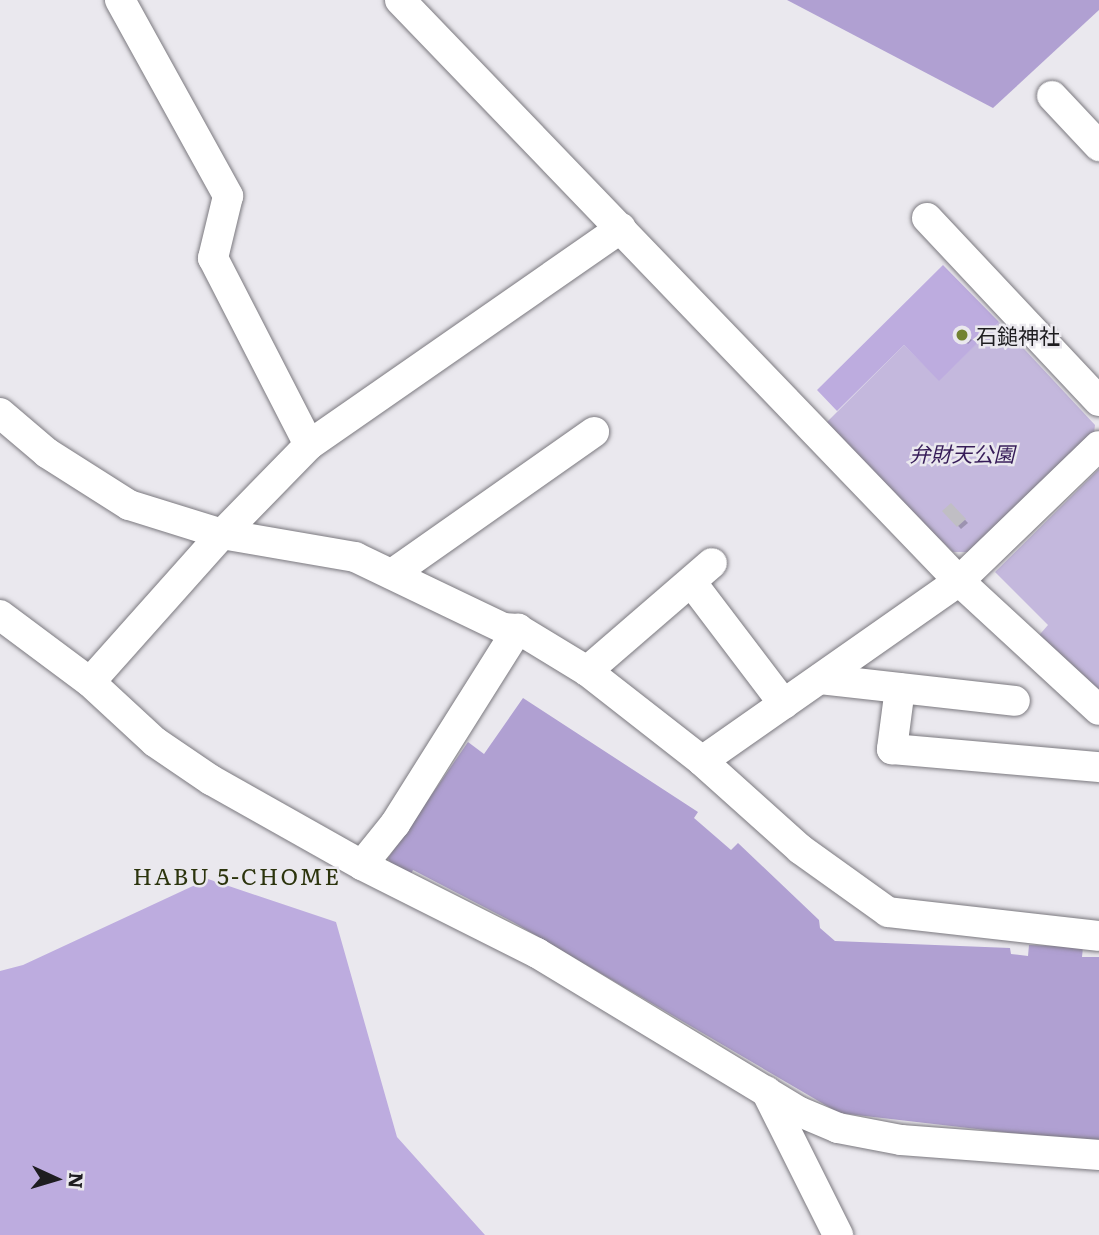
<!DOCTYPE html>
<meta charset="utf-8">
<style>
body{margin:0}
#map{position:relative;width:1099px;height:1235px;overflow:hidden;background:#eae8ee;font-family:Literata,"Noto Sans JP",serif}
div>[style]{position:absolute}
.green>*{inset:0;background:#c4b8dd}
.forest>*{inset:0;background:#bdacdf}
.water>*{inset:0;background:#b0a0d2}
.shadow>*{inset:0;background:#0003}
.building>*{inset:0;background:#c0bec4}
.roads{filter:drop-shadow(0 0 2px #7b797f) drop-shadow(0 0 2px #7b797f)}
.minor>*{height:30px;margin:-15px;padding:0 15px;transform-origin:15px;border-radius:15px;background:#fff}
.dots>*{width:19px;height:19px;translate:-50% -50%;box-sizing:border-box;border:4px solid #eae8ee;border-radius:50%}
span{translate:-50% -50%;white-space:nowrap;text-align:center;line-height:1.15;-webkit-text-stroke:5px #eae8ee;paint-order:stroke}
.poi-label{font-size:21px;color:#1e1d20}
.left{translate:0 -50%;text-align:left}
.park-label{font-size:21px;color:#361c58;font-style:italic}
.neighbourhood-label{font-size:23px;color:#2c340d;letter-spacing:2px}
.north{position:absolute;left:21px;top:1144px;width:70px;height:70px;-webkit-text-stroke:5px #eae8ee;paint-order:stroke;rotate:94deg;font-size:19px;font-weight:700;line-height:28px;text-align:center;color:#1e1d20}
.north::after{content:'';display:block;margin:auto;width:24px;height:32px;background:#1e1d20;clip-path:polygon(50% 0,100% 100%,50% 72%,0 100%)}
</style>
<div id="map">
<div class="green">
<i style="clip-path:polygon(999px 322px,1095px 425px,1094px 434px,969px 552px,953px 552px,823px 426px,904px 345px,939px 380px)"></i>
<i style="clip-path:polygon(1099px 469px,1099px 698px,1035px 640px,1048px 625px,995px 572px)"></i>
</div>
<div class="forest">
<i style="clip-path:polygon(943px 265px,999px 322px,939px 381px,904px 345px,837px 411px,817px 390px)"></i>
<i style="clip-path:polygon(208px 879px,336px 922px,397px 1137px,485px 1235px,0 1235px,0 971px,23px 965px)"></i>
</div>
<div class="water">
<i style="clip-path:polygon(787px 0,1099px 0,1099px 10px,993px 108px)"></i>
<i style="clip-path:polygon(523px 698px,698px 812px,694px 818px,731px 850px,738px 843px,819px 920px,820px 928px,835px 941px,1010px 948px,1011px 954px,1028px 956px,1029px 945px,1083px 947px,1082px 957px,1099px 957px,1099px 1143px,839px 1113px,513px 922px,413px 870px,410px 876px,391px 864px,388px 858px,468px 742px,484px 754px)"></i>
</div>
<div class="shadow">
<i style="clip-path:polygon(961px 330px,972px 340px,968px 344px,958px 334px)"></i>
<i style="clip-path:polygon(951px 505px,968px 523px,961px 529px,944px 511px)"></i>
</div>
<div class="building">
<i style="clip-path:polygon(951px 503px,966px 519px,957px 527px,942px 511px)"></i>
</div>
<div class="roads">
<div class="minor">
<i style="left:120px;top:0;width:224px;rotate:61.1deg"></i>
<i style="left:228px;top:196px;width:64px;rotate:103.6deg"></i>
<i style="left:213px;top:258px;width:210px;rotate:62.8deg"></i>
<i style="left:309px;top:445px;width:124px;rotate:134.3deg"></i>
<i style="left:400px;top:0;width:806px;rotate:46.11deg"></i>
<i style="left:959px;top:581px;width:194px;rotate:-44deg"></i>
<i style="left:1052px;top:96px;width:69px;rotate:46.8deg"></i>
<i style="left:927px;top:218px;width:251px;rotate:46.8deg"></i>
<i style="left:0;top:413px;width:62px;rotate:40.4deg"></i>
<i style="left:47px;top:453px;width:97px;rotate:32.4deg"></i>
<i style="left:129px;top:505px;width:97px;rotate:17.3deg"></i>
<i style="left:222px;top:534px;width:198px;rotate:131.7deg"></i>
<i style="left:309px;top:445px;width:380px;rotate:-34.8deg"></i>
<i style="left:222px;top:534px;width:135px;rotate:9.8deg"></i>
<i style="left:355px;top:557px;width:164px;rotate:25.6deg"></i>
<i style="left:503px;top:628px;width:15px;rotate:4deg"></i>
<i style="left:518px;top:629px;width:81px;rotate:31.3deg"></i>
<i style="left:587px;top:671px;width:146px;rotate:38deg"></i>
<i style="left:702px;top:761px;width:132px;rotate:41.9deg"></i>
<i style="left:800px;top:849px;width:108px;rotate:35.6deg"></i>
<i style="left:888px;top:912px;width:212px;rotate:6.5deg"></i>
<i style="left:392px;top:574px;width:247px;rotate:-35.1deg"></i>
<i style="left:692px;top:583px;width:152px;rotate:52.8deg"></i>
<i style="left:0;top:615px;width:112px;rotate:36.7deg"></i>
<i style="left:90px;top:682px;width:88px;rotate:42.7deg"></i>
<i style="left:155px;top:742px;width:68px;rotate:34.2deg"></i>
<i style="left:211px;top:780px;width:173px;rotate:29.4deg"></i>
<i style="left:362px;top:865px;width:196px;rotate:26.7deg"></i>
<i style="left:537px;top:953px;width:307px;rotate:31.2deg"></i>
<i style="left:800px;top:1112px;width:41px;rotate:22.8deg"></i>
<i style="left:838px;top:1128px;width:64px;rotate:10.8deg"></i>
<i style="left:901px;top:1140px;width:199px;rotate:4.3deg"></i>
<i style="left:587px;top:671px;width:165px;rotate:-40.8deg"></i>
<i style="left:820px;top:679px;width:196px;rotate:6.4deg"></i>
<i style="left:900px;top:688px;width:62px;rotate:97.5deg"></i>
<i style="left:892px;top:749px;width:208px;rotate:5deg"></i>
<i style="left:702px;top:761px;width:314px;rotate:-35deg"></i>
<i style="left:959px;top:581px;width:190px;rotate:42.7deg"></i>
<i style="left:362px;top:865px;width:53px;rotate:-51.2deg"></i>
<i style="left:395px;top:824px;width:231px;rotate:-57.8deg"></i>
<i style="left:766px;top:1091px;width:161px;rotate:63.4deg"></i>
</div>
</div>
<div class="dots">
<i style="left:962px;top:335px;background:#728231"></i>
</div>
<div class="poi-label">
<span class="left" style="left:976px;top:335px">石鎚神社</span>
</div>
<div class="park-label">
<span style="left:962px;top:453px">弁財天公園</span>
</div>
<div class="neighbourhood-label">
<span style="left:237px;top:875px">HABU 5-CHOME</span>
</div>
<div class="north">N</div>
</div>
